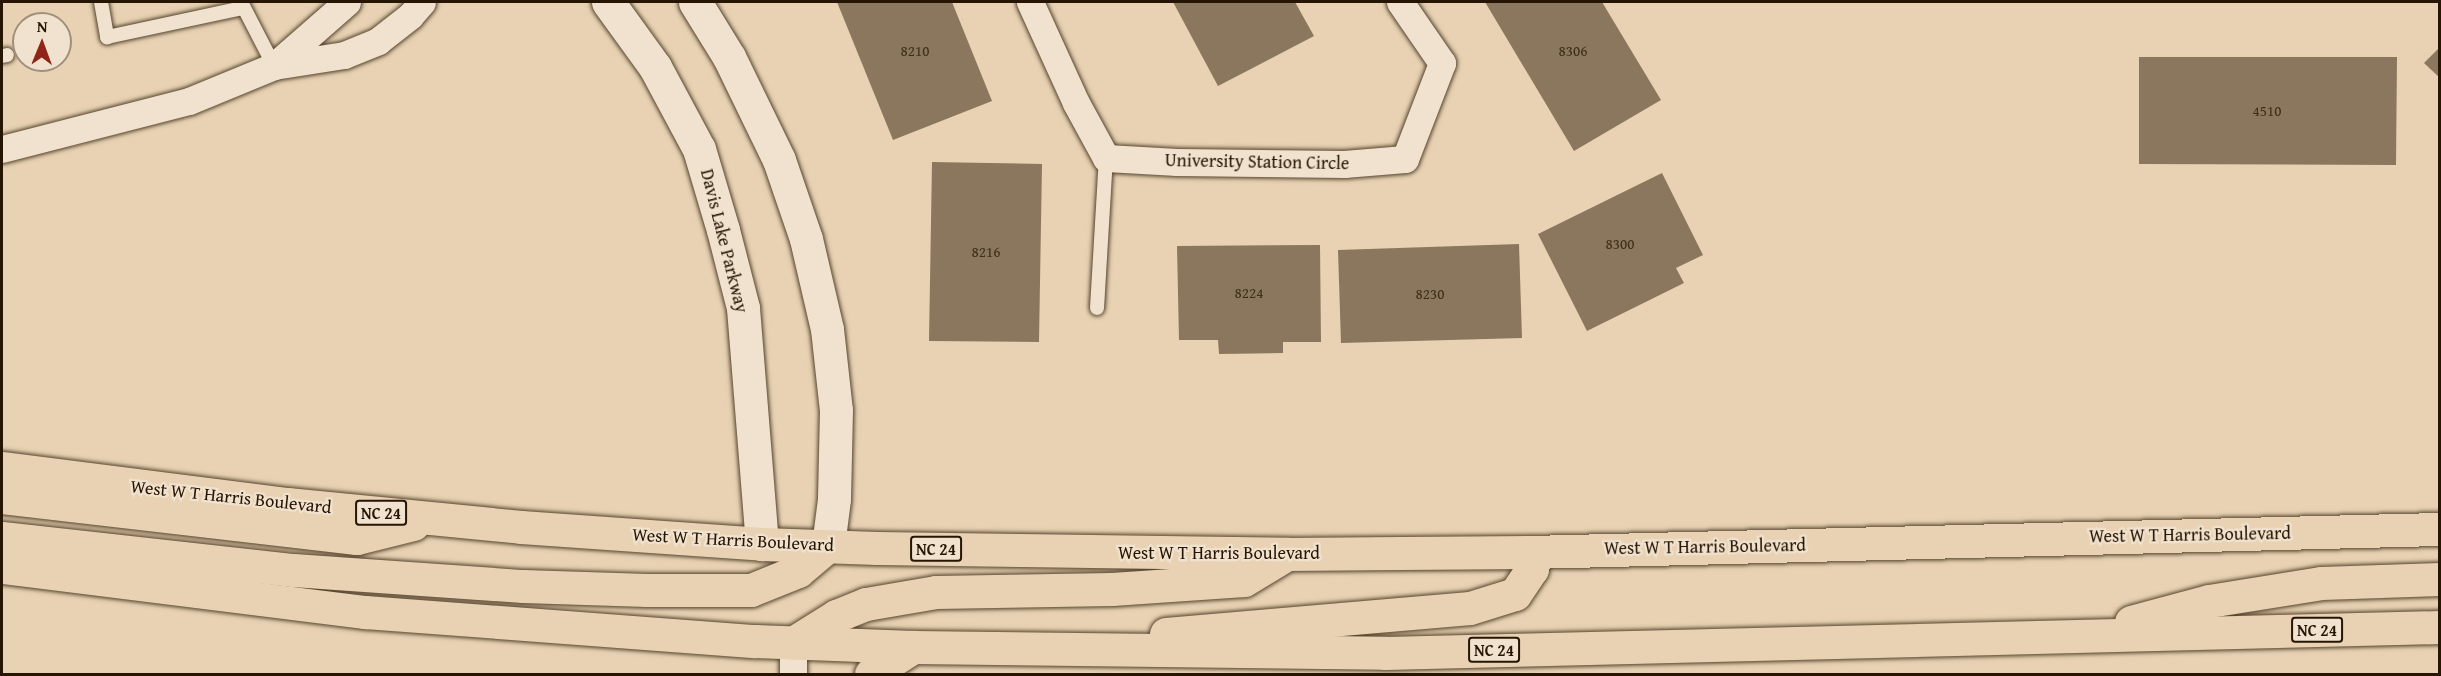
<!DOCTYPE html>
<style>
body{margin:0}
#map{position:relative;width:2441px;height:676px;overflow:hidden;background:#e8d2b3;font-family:"Gentium Book Plus",serif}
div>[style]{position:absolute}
.building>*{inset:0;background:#8b775e}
.roads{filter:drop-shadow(0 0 2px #56442e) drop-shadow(0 0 2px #56442e)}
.service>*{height:14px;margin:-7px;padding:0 7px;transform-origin:7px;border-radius:7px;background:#f0e2ce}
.minor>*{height:27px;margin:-13.5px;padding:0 13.5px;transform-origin:13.5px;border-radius:13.5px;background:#f0e2ce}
.tertiary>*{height:33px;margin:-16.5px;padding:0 16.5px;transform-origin:16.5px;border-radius:16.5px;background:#f0e2ce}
.primary>*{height:33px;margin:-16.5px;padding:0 16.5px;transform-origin:16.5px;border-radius:16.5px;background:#e8d2b3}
span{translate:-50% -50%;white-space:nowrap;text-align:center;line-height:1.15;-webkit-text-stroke:4.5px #f0e2ce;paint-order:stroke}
.number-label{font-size:15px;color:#3f2e19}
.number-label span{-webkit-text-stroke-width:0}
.shield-label span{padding:2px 4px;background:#f0e2ce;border:2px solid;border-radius:4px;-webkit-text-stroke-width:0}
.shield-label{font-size:16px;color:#261502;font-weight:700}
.street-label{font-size:18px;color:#261502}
.frame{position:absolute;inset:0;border:3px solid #261502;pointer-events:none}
.north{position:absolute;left:12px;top:12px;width:60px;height:60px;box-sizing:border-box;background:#f0e2ce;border:2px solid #9f907c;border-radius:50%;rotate:1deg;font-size:16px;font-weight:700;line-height:24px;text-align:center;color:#261502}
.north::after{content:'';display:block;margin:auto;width:21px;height:27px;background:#8f2418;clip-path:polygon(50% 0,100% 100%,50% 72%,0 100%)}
</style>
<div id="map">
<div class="building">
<i style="clip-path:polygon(837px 2px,952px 2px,992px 101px,893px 140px)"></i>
<i style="clip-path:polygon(1173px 2px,1295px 2px,1314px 36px,1218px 86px)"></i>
<i style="clip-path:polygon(1485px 2px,1602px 2px,1661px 100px,1574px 151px)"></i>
<i style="clip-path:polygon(2440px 47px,2440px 78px,2424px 63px)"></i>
<i style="clip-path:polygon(2139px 57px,2397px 57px,2396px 165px,2139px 164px)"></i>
<i style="clip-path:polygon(932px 162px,1042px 164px,1039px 342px,929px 341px)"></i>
<i style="clip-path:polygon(1662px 173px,1703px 255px,1676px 268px,1684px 283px,1587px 331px,1538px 234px)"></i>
<i style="clip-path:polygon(1519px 244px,1522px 338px,1341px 343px,1338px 250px)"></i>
<i style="clip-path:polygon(1320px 245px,1321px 342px,1283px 342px,1283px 353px,1219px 354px,1218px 340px,1179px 340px,1177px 246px)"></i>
</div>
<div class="roads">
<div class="service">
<i style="left:101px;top:2px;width:36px;rotate:80deg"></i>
<i style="left:107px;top:37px;width:138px;rotate:-12.1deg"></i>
<i style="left:241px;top:2px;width:72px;rotate:62.7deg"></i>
<i style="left:2px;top:56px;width:5px;rotate:-11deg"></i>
<i style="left:1097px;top:308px;width:150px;rotate:-86.6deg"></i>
</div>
<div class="minor">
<i style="left:1030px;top:2px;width:111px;rotate:65.5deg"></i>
<i style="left:1076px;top:103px;width:63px;rotate:61.4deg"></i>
<i style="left:1106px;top:158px;width:71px;rotate:3.2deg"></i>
<i style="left:1177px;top:162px;width:167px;rotate:0.7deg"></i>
<i style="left:1344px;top:164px;width:61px;rotate:-4.7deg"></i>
<i style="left:1405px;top:159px;width:103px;rotate:-68.9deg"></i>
<i style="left:1442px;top:63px;width:74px;rotate:-124.5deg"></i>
<i style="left:274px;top:66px;width:97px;rotate:-41.2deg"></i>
<i style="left:2px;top:149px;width:193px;rotate:-14.4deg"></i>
<i style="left:189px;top:101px;width:92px;rotate:-22.4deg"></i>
<i style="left:274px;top:66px;width:71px;rotate:-8.9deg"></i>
<i style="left:344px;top:55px;width:37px;rotate:-22deg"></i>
<i style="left:378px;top:41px;width:41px;rotate:-38deg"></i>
<i style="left:410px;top:16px;width:18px;rotate:-49deg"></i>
<i style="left:793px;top:674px;width:31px;rotate:-90deg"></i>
</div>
<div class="tertiary">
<i style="left:608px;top:2px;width:80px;rotate:54.1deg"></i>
<i style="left:655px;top:67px;width:93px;rotate:61.8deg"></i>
<i style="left:699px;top:149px;width:84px;rotate:73.5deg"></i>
<i style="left:723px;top:230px;width:81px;rotate:75.6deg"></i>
<i style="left:743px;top:308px;width:237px;rotate:85.4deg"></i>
<i style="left:695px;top:2px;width:65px;rotate:58.3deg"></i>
<i style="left:729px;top:57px;width:114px;rotate:64.1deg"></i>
<i style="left:779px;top:160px;width:83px;rotate:71.1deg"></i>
<i style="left:806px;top:239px;width:92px;rotate:76.9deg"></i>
<i style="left:827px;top:329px;width:81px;rotate:83.7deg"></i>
<i style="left:836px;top:410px;width:89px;rotate:91.3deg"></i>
<i style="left:834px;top:499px;width:47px;rotate:97.3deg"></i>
</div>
<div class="primary">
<i style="left:2px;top:468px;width:287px;rotate:7.2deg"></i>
<i style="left:287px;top:504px;width:235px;rotate:5.6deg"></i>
<i style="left:521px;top:527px;width:242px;rotate:4deg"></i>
<i style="left:762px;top:544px;width:115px;rotate:2deg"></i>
<i style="left:877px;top:548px;width:410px;rotate:0.8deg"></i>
<i style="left:1287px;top:554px;width:243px;rotate:-0.5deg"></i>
<i style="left:1530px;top:552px;width:910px;rotate:-1.45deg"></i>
<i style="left:2px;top:497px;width:357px;rotate:6.6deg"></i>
<i style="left:357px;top:538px;width:58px;rotate:-14deg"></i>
<i style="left:2px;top:538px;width:293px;rotate:6.3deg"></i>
<i style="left:293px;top:570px;width:231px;rotate:4deg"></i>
<i style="left:523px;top:586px;width:124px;rotate:1.8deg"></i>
<i style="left:647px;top:590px;width:104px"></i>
<i style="left:751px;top:590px;width:51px;rotate:-22deg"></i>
<i style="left:798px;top:571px;width:39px;rotate:-40deg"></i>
<i style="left:2px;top:567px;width:366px;rotate:7.1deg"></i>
<i style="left:365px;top:612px;width:391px;rotate:4.3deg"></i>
<i style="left:755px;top:641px;width:158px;rotate:2.2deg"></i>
<i style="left:913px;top:647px;width:472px;rotate:0.7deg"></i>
<i style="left:1385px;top:653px;width:1055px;rotate:-1.41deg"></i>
<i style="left:2131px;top:622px;width:81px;rotate:-15.1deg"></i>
<i style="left:2209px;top:601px;width:113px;rotate:-9.1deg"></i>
<i style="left:2321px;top:583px;width:119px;rotate:-1.9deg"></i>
<i style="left:1166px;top:634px;width:305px;rotate:-4.9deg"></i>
<i style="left:1470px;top:608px;width:47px;rotate:-17.3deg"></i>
<i style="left:1515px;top:594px;width:30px;rotate:-56deg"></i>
<i style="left:1532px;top:569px;width:17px;rotate:-97deg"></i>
<i style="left:793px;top:643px;width:51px;rotate:-32.1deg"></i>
<i style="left:836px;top:616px;width:32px;rotate:-22deg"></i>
<i style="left:866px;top:604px;width:71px;rotate:-9.7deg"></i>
<i style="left:936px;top:592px;width:176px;rotate:-1deg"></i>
<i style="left:1112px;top:589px;width:132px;rotate:-3.9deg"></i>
<i style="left:1244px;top:580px;width:50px;rotate:-31.2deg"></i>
<i style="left:871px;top:674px;width:50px;rotate:-32.7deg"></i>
</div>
</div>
<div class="number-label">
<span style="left:915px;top:51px">8210</span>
<span style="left:1573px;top:51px">8306</span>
<span style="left:2267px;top:111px">4510</span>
<span style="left:1620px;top:244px">8300</span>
<span style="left:986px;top:252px">8216</span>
<span style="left:1249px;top:293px">8224</span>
<span style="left:1430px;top:294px">8230</span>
</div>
<div class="shield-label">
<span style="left:381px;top:513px">NC 24</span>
<span style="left:936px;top:549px">NC 24</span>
<span style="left:2317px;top:630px">NC 24</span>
<span style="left:1494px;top:650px">NC 24</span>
</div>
<div class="street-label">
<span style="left:1257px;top:162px;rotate:1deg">University Station Circle</span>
<span style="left:724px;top:241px;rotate:76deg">Davis Lake Parkway</span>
<span style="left:231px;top:497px;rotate:6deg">West W T Harris Boulevard</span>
<span style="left:2190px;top:535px;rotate:-1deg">West W T Harris Boulevard</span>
<span style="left:733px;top:540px;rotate:3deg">West W T Harris Boulevard</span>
<span style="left:1705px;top:547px;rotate:-1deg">West W T Harris Boulevard</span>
<span style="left:1219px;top:553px">West W T Harris Boulevard</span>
</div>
<div class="frame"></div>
<div class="north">N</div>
</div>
